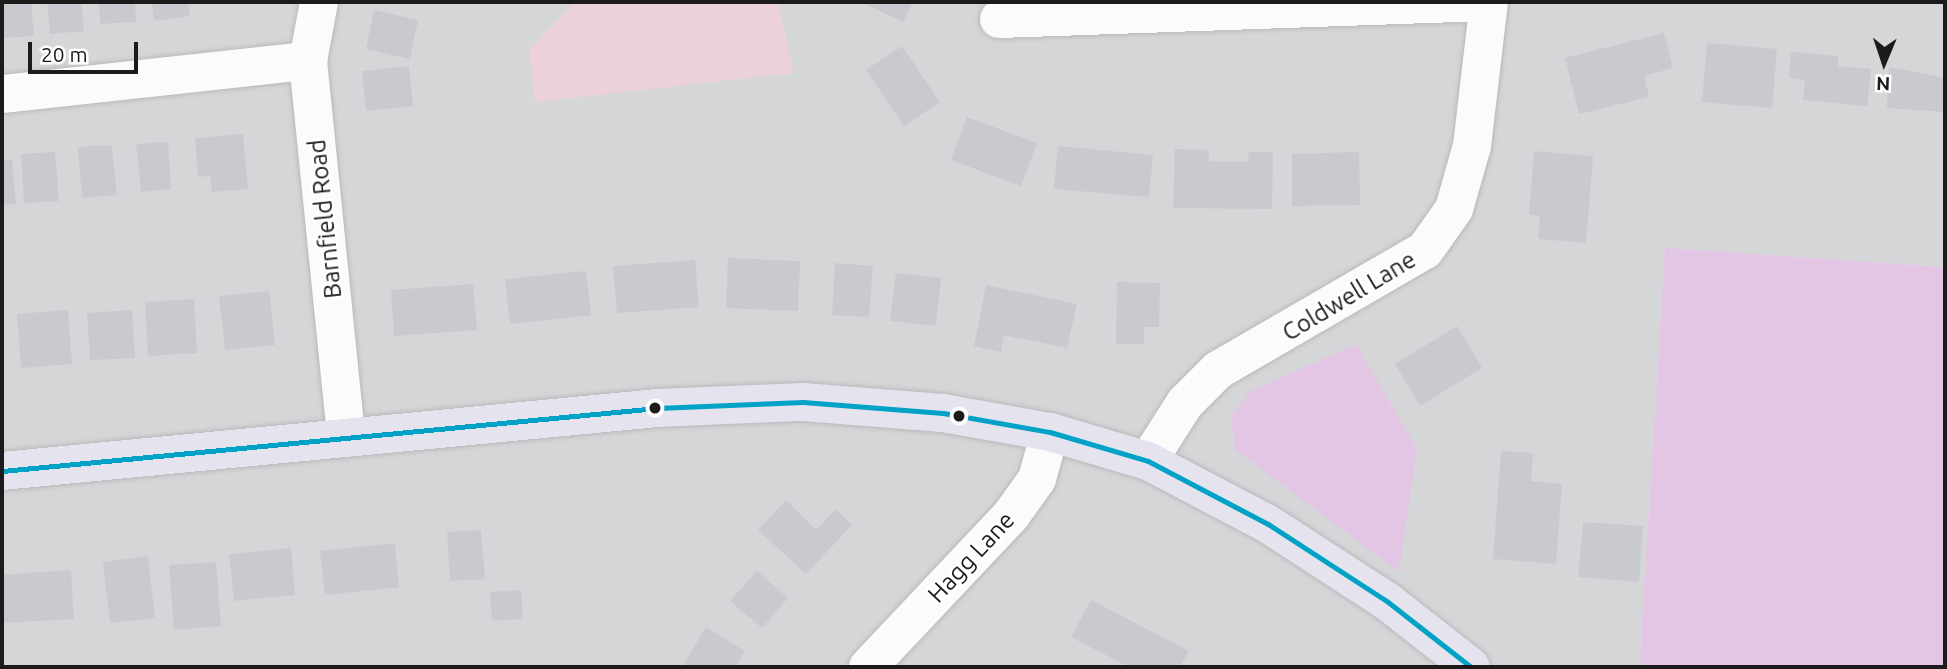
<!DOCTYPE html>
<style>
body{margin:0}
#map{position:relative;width:1947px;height:669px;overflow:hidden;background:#e4e4e9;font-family:Ubuntu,sans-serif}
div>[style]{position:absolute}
.residential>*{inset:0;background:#d5d6d8}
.grass>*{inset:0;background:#e3c5e4}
.park>*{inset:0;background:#ecd1dd}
.building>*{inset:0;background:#c9cacf}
.roads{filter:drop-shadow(0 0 2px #b9b9bb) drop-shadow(0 0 2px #b9b9bb)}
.minor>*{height:38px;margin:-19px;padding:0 19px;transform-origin:19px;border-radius:19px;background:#fbfbfc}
.major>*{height:38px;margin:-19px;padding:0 19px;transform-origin:19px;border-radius:19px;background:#e5e4ee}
.bus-1>*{height:5px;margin:-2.5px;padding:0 2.5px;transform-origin:2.5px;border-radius:2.5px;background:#01a2c5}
.dots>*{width:19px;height:19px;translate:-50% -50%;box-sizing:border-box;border:4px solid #fff;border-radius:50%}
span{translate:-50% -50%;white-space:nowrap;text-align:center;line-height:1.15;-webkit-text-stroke:5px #fff;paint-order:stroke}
.street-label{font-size:24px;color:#1b1b1b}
.frame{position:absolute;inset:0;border:4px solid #1b1b1b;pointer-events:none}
.north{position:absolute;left:1849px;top:28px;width:70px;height:70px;-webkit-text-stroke:5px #fff;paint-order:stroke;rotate:182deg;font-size:19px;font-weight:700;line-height:28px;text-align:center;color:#1b1b1b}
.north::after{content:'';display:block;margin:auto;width:24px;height:32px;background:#1b1b1b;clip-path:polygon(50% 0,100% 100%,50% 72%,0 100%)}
.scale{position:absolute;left:28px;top:42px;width:110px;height:32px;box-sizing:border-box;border:4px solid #1b1b1b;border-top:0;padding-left:9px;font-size:21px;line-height:24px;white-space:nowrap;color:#1b1b1b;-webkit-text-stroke:5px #fff;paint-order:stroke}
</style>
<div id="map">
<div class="residential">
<i style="clip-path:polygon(2px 2px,1945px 2px,1945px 267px,1665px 248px,1639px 667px,2px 667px)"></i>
</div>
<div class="grass">
<i style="clip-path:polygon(1665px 248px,1945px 267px,1945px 667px,1639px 667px)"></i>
<i style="clip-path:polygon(1356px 344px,1417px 449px,1399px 572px,1235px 450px,1231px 415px,1251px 391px)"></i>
</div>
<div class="park">
<i style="clip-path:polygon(575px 2px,778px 2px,794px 73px,535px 102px,529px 51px)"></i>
</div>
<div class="building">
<i style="clip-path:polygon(2px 2px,31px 2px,34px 36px,2px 38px)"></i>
<i style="clip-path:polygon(47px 2px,81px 2px,84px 31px,50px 34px)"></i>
<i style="clip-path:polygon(99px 2px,135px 2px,136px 22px,100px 24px)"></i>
<i style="clip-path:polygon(152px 2px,188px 2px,190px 16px,154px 21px)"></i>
<i style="clip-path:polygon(861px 2px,913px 2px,903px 22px)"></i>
<i style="clip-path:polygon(374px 10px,418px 20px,410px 59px,366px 49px)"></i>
<i style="clip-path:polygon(1664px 33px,1673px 68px,1644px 76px,1649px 97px,1579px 114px,1565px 58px)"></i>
<i style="clip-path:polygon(1707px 43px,1777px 49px,1772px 108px,1702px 102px)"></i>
<i style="clip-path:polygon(902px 46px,940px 102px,904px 126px,866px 70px)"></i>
<i style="clip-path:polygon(1791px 52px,1838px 56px,1838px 66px,1871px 69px,1867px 106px,1803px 100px,1805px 80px,1789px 78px)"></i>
<i style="clip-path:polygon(409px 66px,413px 106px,366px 111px,362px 71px)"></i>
<i style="clip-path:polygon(1889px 67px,1945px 78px,1945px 112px,1887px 108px)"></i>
<i style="clip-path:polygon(967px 117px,1037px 143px,1021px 186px,951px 160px)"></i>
<i style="clip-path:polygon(243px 134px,248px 189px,212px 192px,210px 176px,198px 177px,195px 138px)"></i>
<i style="clip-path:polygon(168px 142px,171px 189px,141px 192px,136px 144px)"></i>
<i style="clip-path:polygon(112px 145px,117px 195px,82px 198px,78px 147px)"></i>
<i style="clip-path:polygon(1058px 146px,1153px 155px,1149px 197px,1054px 189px)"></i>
<i style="clip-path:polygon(1175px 149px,1209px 150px,1209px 161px,1225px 162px,1248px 162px,1249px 152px,1273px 152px,1272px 209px,1173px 208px)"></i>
<i style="clip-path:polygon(1534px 151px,1593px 156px,1586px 243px,1538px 239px,1540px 216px,1529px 215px)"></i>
<i style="clip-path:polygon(55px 152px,59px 201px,24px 203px,21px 154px)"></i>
<i style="clip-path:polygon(1359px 152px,1360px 205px,1292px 206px,1292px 154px)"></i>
<i style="clip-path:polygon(2px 160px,12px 160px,16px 204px,2px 205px)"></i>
<i style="clip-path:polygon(728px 258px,800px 261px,798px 311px,726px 308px)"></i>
<i style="clip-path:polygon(695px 260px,699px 307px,617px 313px,613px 266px)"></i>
<i style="clip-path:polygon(835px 263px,873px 266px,869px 317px,832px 315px)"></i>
<i style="clip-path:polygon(586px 271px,591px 315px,510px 324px,505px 279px)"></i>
<i style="clip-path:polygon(896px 273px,941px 278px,936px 326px,890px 321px)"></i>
<i style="clip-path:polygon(1117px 282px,1160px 283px,1159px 327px,1144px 327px,1144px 344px,1116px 344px)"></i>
<i style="clip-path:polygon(473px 284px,477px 330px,394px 336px,391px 290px)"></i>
<i style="clip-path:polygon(986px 285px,1077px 304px,1067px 348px,1004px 335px,1001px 352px,974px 346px)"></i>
<i style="clip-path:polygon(269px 291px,275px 345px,225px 350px,219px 296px)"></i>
<i style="clip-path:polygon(194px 299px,197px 353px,148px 356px,145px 302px)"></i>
<i style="clip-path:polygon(68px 310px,72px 364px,21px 368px,17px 314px)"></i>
<i style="clip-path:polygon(132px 310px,135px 358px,90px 360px,87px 313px)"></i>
<i style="clip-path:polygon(1457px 326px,1482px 368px,1420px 406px,1395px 364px)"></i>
<i style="clip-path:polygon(1501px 451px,1533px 453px,1531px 481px,1562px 484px,1556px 564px,1493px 559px)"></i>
<i style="clip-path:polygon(786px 500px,816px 530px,836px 509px,852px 525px,806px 574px,758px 530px)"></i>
<i style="clip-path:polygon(1583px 522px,1643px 526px,1639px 582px,1578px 577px)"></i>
<i style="clip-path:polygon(481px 530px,485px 579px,450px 581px,447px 532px)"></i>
<i style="clip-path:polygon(395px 543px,399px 587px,325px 595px,320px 551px)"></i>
<i style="clip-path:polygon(291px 548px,295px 595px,234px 601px,229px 554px)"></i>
<i style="clip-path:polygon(148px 556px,155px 618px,110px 623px,103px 562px)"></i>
<i style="clip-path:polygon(216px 562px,221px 626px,174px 630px,169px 565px)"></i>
<i style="clip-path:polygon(71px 570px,74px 619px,2px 623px,2px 575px)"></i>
<i style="clip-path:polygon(757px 571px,788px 598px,762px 628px,730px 601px)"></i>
<i style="clip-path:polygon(521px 590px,523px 619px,492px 621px,490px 592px)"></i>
<i style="clip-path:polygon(1091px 600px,1189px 651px,1180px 667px,1129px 667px,1071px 637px)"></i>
<i style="clip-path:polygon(706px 627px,745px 651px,735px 667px,682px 667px)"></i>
</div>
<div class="roads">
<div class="minor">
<i style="left:319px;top:2px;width:60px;rotate:100.6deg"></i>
<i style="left:308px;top:61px;width:378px;rotate:84.2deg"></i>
<i style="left:999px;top:19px;width:475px;rotate:-2deg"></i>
<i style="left:2px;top:94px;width:308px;rotate:-6.2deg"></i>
<i style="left:1148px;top:461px;width:69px;rotate:-57.5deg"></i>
<i style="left:1185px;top:403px;width:47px;rotate:-45deg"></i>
<i style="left:1218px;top:370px;width:239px;rotate:-30.1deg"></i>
<i style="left:1425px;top:250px;width:50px;rotate:-54.7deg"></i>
<i style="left:1454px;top:209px;width:66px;rotate:-74.1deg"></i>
<i style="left:1472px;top:146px;width:145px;rotate:-83.3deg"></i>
<i style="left:868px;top:667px;width:210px;rotate:-46.7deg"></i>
<i style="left:1012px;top:514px;width:43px;rotate:-54.5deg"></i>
<i style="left:1037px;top:479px;width:49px;rotate:-74.5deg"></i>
</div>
<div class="major">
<i style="left:2px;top:471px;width:658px;rotate:-5.49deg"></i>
<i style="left:657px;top:408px;width:146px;rotate:-2.4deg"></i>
<i style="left:803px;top:402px;width:140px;rotate:4.5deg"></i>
<i style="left:943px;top:413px;width:109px;rotate:10.1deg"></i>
<i style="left:1050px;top:432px;width:102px;rotate:16.5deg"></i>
<i style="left:1148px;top:461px;width:136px;rotate:27.7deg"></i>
<i style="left:1268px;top:524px;width:143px;rotate:33deg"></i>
<i style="left:1388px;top:602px;width:105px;rotate:38.1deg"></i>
</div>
</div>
<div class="bus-1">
<i style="left:2px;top:471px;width:658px;rotate:-5.49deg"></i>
<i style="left:657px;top:408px;width:146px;rotate:-2.4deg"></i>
<i style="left:803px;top:402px;width:140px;rotate:4.5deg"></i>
<i style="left:943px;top:413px;width:109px;rotate:10.1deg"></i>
<i style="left:1050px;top:432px;width:102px;rotate:16.5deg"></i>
<i style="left:1148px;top:461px;width:136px;rotate:27.7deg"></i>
<i style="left:1268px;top:524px;width:143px;rotate:33deg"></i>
<i style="left:1388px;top:602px;width:105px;rotate:38.1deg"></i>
</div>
<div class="dots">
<i style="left:655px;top:408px;background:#1b1b1b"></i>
<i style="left:959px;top:416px;background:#1b1b1b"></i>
</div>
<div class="street-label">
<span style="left:325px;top:219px;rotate:-96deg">Barnfield Road</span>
<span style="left:1349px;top:296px;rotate:-31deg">Coldwell Lane</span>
<span style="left:971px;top:557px;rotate:-47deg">Hagg Lane</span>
</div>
<div class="frame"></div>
<div class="north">N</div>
<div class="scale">20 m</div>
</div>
